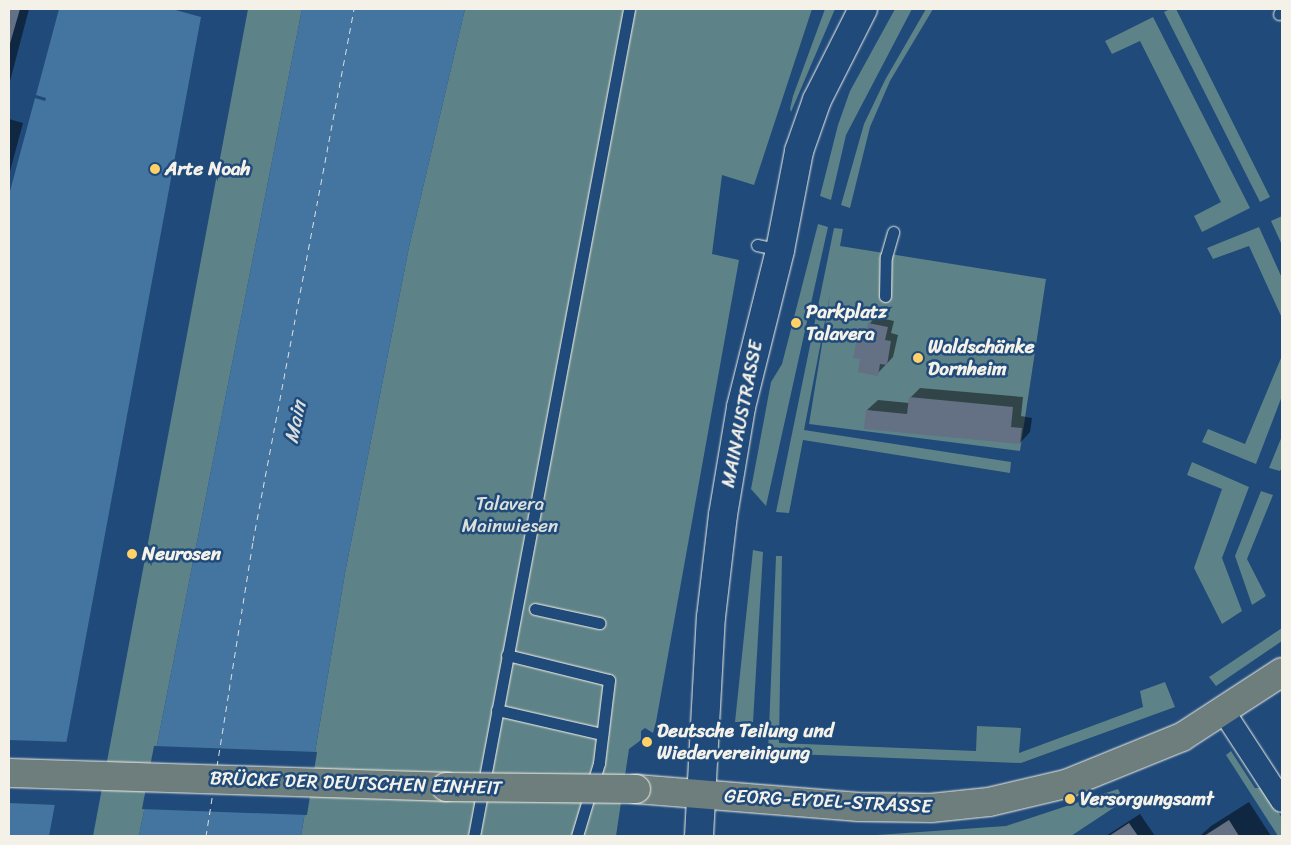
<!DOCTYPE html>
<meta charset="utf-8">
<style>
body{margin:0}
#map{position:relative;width:1291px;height:845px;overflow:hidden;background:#1f4a7a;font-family:Sriracha,sans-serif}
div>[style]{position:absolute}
.green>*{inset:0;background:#5d8287}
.water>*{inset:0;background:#4474a0}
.pier>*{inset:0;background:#1f4a7a}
.shadow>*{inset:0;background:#0007}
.ferry>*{height:1px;margin-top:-0.5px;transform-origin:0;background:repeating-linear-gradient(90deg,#dadedd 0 6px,transparent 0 11px)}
.building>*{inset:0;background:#647083}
.roads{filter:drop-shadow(0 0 1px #f4f1e8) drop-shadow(0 0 1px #f4f1e8)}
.service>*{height:11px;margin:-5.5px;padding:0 5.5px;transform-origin:5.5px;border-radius:5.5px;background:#1f4a7a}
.minor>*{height:22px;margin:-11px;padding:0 11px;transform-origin:11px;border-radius:11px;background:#1f4a7a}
.secondary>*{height:28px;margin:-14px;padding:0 14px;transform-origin:14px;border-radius:14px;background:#1f4a7a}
.primary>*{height:28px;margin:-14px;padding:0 14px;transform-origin:14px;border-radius:14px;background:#6d7e7c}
.bridges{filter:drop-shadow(0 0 1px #f4f1e8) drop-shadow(0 0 1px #f4f1e8)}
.primary-bridge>*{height:28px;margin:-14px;padding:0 14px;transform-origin:14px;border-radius:14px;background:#6d7e7c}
.dots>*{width:14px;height:14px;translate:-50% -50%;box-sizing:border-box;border:2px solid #1f4a7a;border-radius:50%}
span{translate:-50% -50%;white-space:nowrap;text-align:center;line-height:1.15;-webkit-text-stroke:5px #1f4a7a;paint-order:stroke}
.poi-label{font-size:19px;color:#f4f1e8;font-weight:700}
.left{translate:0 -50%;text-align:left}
.street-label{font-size:19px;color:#f4f1e8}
.park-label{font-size:19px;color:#dde0d9}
.water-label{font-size:20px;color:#dadedd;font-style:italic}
.frame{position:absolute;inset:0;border:10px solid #f4f1e8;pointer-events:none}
</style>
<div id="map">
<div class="green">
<i style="clip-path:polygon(248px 9px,302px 9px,139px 836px,93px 836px)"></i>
<i style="clip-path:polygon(465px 9px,812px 9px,754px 185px,722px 175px,712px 254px,739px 260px,656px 722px,653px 733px,645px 728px,641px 731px,641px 740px,629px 749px,616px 836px,301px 836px,345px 573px,409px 247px)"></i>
<i style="clip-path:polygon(825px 9px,835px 9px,791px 112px,790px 109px,793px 96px)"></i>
<i style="clip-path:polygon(895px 9px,912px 9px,846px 135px,831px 200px,820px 196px,838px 125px,850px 91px)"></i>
<i style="clip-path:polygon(926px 9px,933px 9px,890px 81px,870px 127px,850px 208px,841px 205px,864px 124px,885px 80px)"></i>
<i style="clip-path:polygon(1170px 9px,1176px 9px,1270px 197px,1260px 202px,1164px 12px)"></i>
<i style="clip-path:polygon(1153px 17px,1250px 208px,1202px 232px,1194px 216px,1221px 202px,1140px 41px,1112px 54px,1105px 41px)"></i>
<i style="clip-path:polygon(1282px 216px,1282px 245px,1271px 221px)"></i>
<i style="clip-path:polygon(818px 224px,828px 227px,766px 506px,751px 489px,771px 382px,782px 364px)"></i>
<i style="clip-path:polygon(1259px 227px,1282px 278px,1282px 318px,1249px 246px,1213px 259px,1207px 248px)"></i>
<i style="clip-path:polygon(834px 228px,843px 229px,840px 246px,1046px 279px,1020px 451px,809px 424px,830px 295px,804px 430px,1011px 462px,1010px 473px,803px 440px,789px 513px,776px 512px)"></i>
<i style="clip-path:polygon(1282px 351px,1282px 396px,1256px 464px,1202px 442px,1208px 429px,1245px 444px,1281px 358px)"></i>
<i style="clip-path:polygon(1282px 436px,1282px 467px,1280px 471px,1269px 468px)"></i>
<i style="clip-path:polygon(1192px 462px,1249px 487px,1222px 558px,1242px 611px,1222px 624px,1194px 568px,1222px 489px,1187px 475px)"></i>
<i style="clip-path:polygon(1261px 491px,1273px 495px,1247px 559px,1266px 596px,1252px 605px,1235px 556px)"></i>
<i style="clip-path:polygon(753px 550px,763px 552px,753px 722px,735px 722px)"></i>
<i style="clip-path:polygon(776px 556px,782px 556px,779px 743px,976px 751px,977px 726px,1021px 728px,1019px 753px,1143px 707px,1140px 691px,1165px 682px,1175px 707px,1021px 763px,768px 753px)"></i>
<i style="clip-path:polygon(1282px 628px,1282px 641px,1216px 686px,1209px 677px)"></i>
<i style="clip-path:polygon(1231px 751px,1255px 788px,1263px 788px,1282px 818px,1282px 836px,1278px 836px,1226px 755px)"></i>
<i style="clip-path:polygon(1118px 789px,1124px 801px,1071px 836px,862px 836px,1006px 826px)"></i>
</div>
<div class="water">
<i style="clip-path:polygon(59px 9px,172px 9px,201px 17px,49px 836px,9px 836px,9px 195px,35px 98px,45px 101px,46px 98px,36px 95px)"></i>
<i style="clip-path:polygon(302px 9px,465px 9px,409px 247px,345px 573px,301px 836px,139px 836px)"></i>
</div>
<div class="pier">
<i style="clip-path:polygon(9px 740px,69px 742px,57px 805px,9px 803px)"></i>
<i style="clip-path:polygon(154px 746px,317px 752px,307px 815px,142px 809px)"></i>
</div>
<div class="shadow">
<i style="clip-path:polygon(9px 9px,29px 9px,9px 85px)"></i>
<i style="clip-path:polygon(9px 119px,23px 123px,9px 175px)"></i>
<i style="clip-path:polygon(876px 317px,894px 321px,891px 333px,898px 335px,893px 357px,877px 374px,862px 359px,859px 335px,868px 328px,869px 324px)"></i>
<i style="clip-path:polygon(920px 388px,1023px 397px,1021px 416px,1032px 418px,1030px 432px,1020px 443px,867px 410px,878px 400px,909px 403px,910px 398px)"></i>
<i style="clip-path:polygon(1249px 802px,1271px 836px,1200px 836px,1211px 826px)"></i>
<i style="clip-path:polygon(1140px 814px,1155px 836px,1106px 836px)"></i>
</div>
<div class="ferry">
<i style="left:217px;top:766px;width:228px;rotate:-80.9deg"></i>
<i style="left:253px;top:541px;width:542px;rotate:-79.25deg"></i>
<i style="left:206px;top:836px;width:45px;rotate:-81deg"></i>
</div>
<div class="building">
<i style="clip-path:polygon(9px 9px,20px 9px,9px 47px)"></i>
<i style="clip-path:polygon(868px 323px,888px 327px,885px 340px,891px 341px,887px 365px,880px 364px,878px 376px,858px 372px,860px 359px,853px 358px,858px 334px,865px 336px)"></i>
<i style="clip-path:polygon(909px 397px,1013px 407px,1011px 427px,1022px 428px,1020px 444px,864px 429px,866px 410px,907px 414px)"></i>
<i style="clip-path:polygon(1229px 820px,1239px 836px,1204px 836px)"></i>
<i style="clip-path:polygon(1129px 823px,1138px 836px,1109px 836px)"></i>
</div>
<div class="roads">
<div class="service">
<i style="left:1279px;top:14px;width:6px;rotate:-59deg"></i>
<i style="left:757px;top:245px;width:24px;rotate:12deg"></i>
<i style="left:885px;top:296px;width:39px;rotate:-89deg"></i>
<i style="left:886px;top:257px;width:26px;rotate:-74deg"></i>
<i style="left:535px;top:609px;width:66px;rotate:12.3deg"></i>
<i style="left:507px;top:655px;width:105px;rotate:13.8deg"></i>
<i style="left:609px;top:680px;width:84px;rotate:96.9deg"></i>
<i style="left:599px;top:763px;width:76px;rotate:106.8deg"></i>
<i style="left:497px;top:710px;width:108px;rotate:12.9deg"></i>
<i style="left:474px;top:836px;width:841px;rotate:-79.38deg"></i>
</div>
<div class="minor">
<i style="left:1224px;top:712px;width:106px;rotate:56.9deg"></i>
</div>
<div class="secondary">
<i style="left:699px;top:836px;width:219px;rotate:-86.9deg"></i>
<i style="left:711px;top:617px;width:103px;rotate:-83.3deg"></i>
<i style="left:723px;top:515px;width:109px;rotate:-80.5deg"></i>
<i style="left:741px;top:407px;width:162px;rotate:-76deg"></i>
<i style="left:780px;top:250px;width:101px;rotate:-79.1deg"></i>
<i style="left:799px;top:151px;width:54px;rotate:-70.6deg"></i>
<i style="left:817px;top:100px;width:102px;rotate:-63.2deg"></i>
</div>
<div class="primary">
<i style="left:9px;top:773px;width:437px;rotate:1.8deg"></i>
<i style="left:636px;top:789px;width:224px;rotate:4.6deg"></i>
<i style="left:859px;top:807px;width:72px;rotate:0.8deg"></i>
<i style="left:931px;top:808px;width:58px;rotate:-5.9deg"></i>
<i style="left:989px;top:802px;width:79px;rotate:-13.2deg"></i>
<i style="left:1066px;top:784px;width:125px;rotate:-22.1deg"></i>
<i style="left:1182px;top:737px;width:119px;rotate:-33deg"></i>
</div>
</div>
<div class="bridges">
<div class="primary-bridge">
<i style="left:446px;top:787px;width:190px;rotate:0.6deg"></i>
</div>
</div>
<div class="dots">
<i style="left:155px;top:169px;background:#ffd166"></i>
<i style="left:796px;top:323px;background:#ffd166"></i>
<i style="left:918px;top:358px;background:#ffd166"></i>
<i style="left:132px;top:554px;background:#ffd166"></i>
<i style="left:647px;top:742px;background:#ffd166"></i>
<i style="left:1070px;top:799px;background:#ffd166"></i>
</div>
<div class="poi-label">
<span class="left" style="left:165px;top:169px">Arte Noah</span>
<span class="left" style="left:806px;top:323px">Parkplatz<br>Talavera</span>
<span class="left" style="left:928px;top:358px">Waldschänke<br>Dornheim</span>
<span class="left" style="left:142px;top:554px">Neurosen</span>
<span class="left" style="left:657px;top:742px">Deutsche Teilung und<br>Wiedervereinigung</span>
<span class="left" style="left:1080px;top:799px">Versorgungsamt</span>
</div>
<div class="street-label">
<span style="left:742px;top:414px;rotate:-79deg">MAINAUSTRASSE</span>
<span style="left:356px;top:783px;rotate:2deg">BRÜCKE DER DEUTSCHEN EINHEIT</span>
<span style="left:828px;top:801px;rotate:3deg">GEORG-EYDEL-STRASSE</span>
</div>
<div class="park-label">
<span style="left:510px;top:515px">Talavera<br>Mainwiesen</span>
</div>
<div class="water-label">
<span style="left:295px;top:422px;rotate:-79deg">Main</span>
</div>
<div class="frame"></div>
</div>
